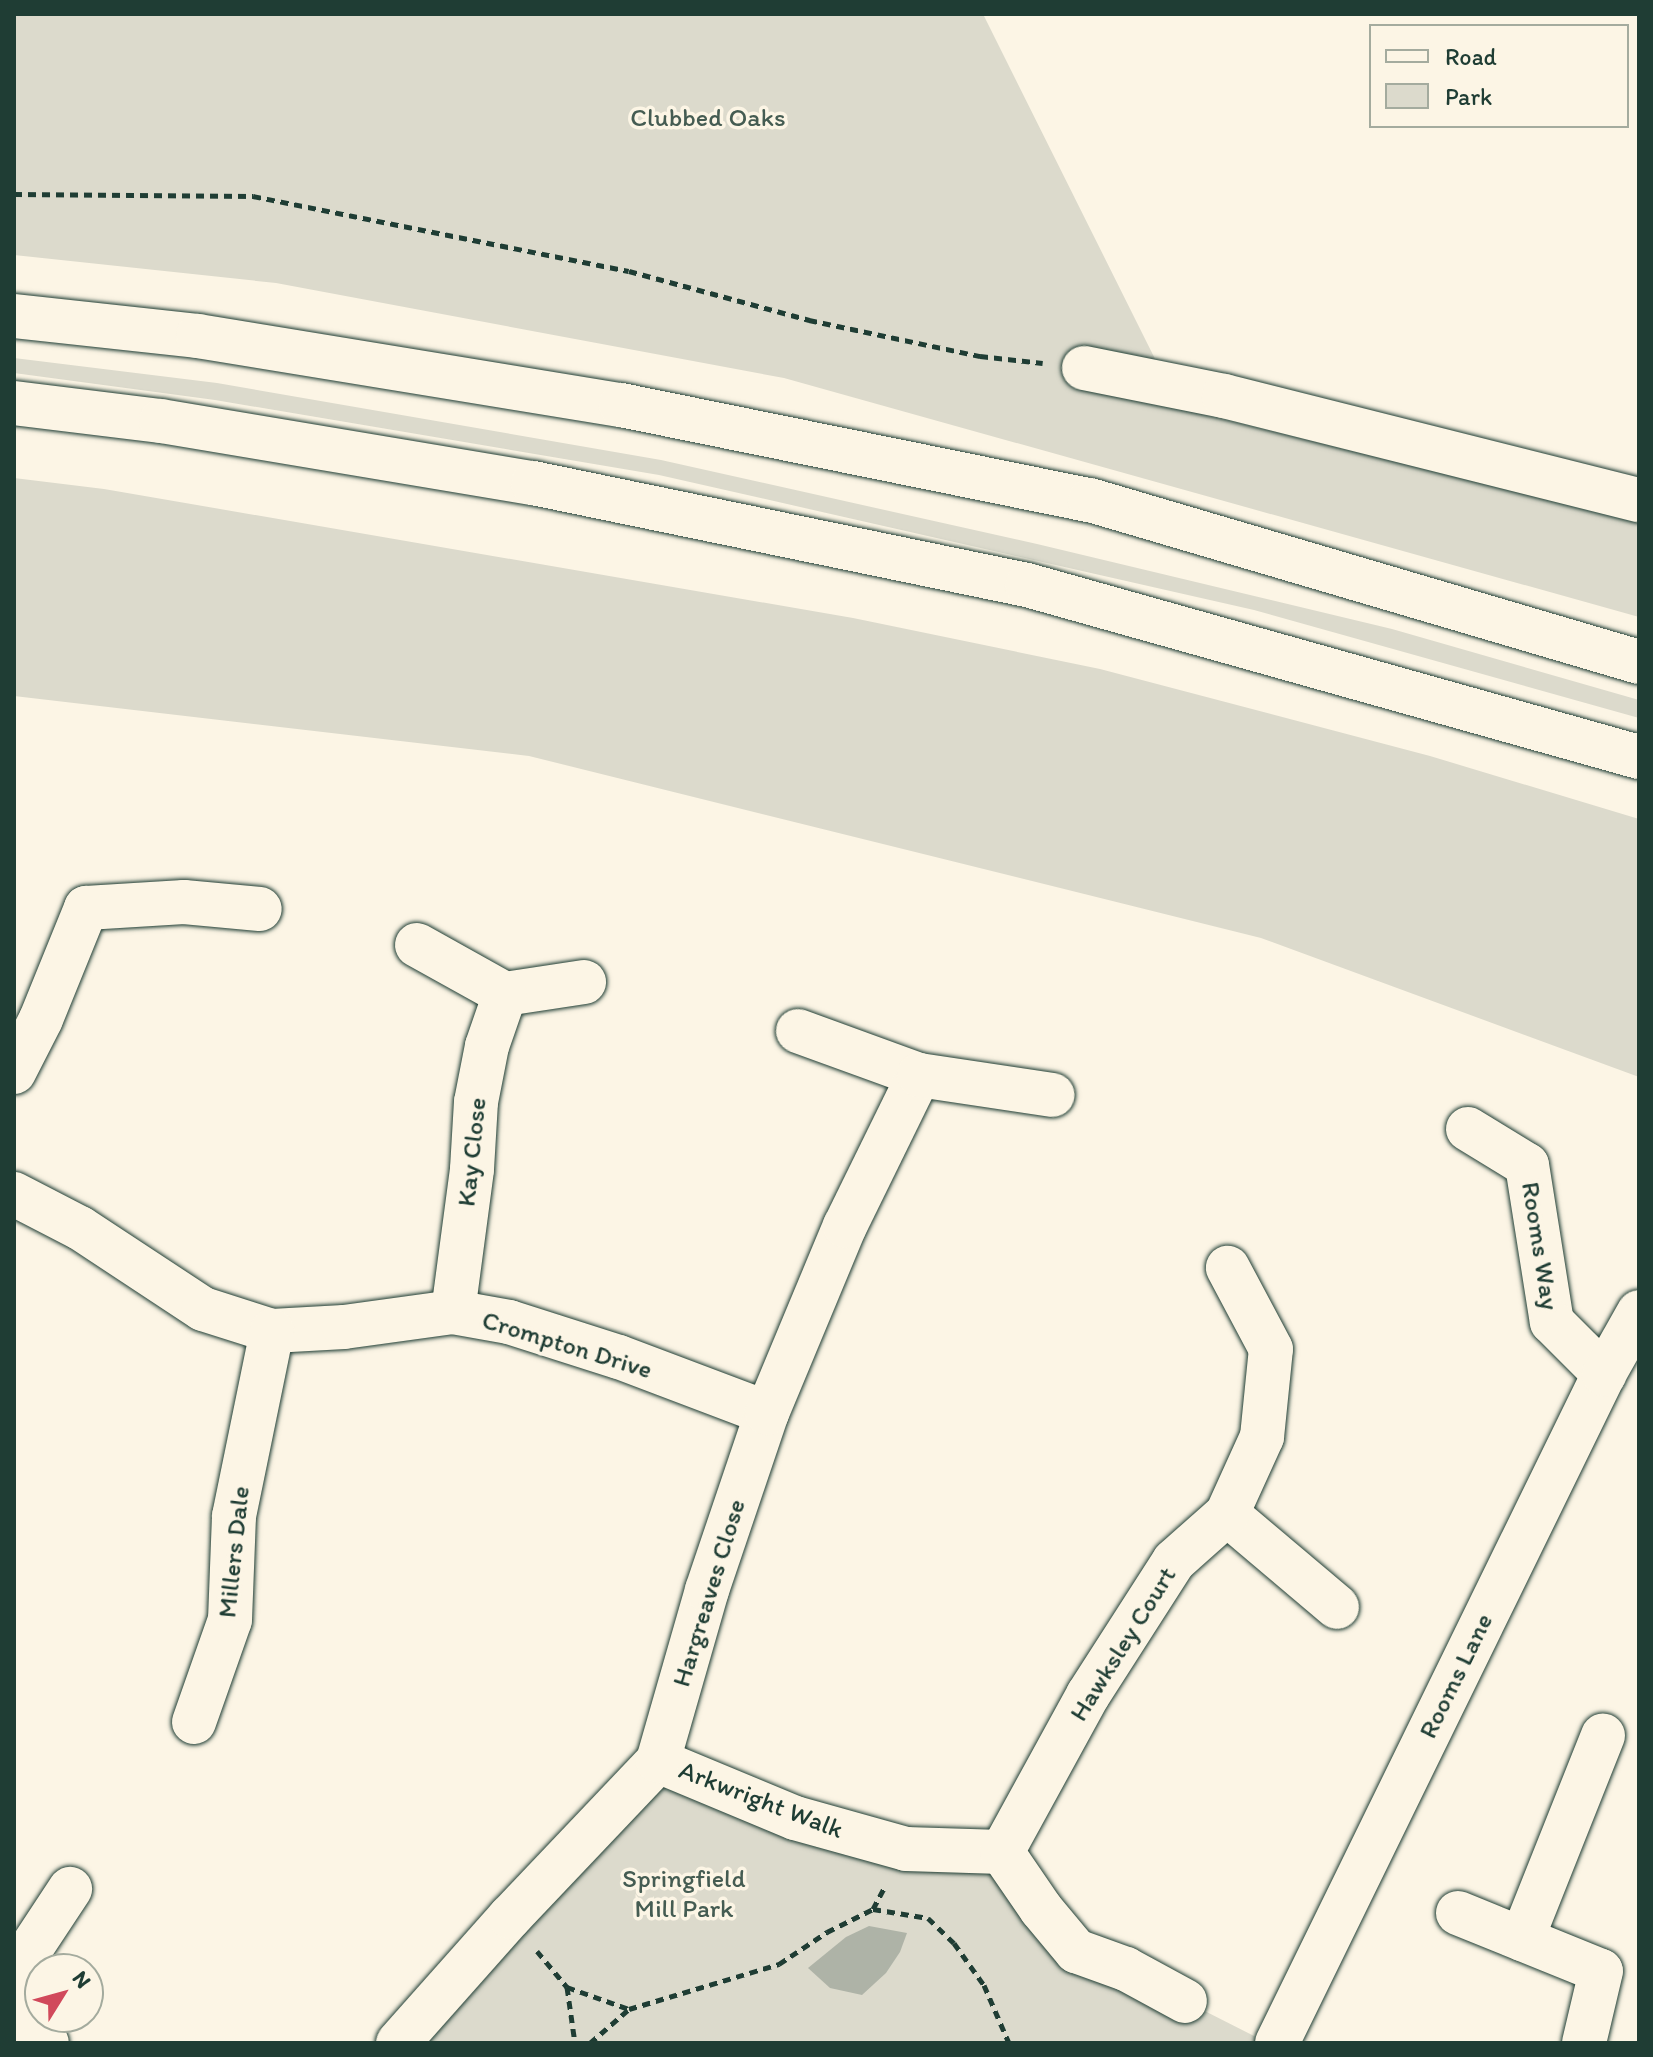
<!DOCTYPE html>
<style>
body{margin:0}
#map{position:relative;width:1653px;height:2057px;overflow:hidden;background:#fcf5e5;font-family:Itim,sans-serif}
div>[style]{position:absolute}
.green>*{inset:0;background:#dcdacc}
.water>*{inset:0;background:#aeb3a7}
.path>*{height:5px;margin-top:-2.5px;transform-origin:0;background:repeating-linear-gradient(90deg,#1f3d34 0 8px,transparent 0 14px)}
.roads{filter:drop-shadow(0 0 2px #1f3d34) drop-shadow(0 0 2px #1f3d34)}
.minor>*{height:44px;margin:-22px;padding:0 22px;transform-origin:22px;border-radius:22px;background:#fcf5e5}
.highway>*{height:44px;margin:-22px;padding:0 22px;transform-origin:22px;border-radius:22px;background:#fcf5e5}
span{translate:-50% -50%;white-space:nowrap;text-align:center;line-height:1.15;-webkit-text-stroke:7px #fcf5e5;paint-order:stroke}
.park-label{font-size:26px;color:#455c52}
.street-label{font-size:26px;color:#1f3d34}
.frame{position:absolute;inset:0;border:16px solid #1f3d34;pointer-events:none}
.legend{position:absolute;left:1369px;top:24px;width:260px;height:104px;box-sizing:border-box;background:#fcf5e5;border:2px solid #a4ab9e;margin:0;padding:10px 14px;list-style:none;font-size:24px;color:#1f3d34}
.legend li{display:flex;align-items:center;gap:16px;height:40px}
.legend b{width:40px;border:2px solid #a4ab9e}
.north{position:absolute;left:24px;top:1953px;width:80px;height:80px;box-sizing:border-box;background:#fcf5e5;border:2px solid #a4ab9e;border-radius:50%;rotate:53deg;font-size:22px;font-weight:700;line-height:32px;text-align:center;color:#1f3d34}
.north::after{content:'';display:block;margin:auto;width:28px;height:36px;background:#d1495b;clip-path:polygon(50% 0,100% 100%,50% 72%,0 100%)}
</style>
<div id="map">
<div class="green">
<i style="clip-path:polygon(14px 14px,983px 14px,1180px 409px,1639px 521px,1639px 617px,784px 378px,276px 283px,14px 255px)"></i>
<i style="clip-path:polygon(14px 358px,217px 383px,661px 460px,1037px 544px,1392px 629px,1639px 700px,1639px 718px,1254px 610px,659px 475px,215px 400px,14px 373px)"></i>
<i style="clip-path:polygon(14px 478px,104px 489px,853px 618px,1100px 669px,1430px 756px,1639px 819px,1639px 1077px,1261px 938px,529px 756px,14px 696px)"></i>
<i style="clip-path:polygon(658px 1761px,1002px 1852px,1041px 1909px,1185px 2001px,1258px 2038px,1256px 2043px,398px 2043px)"></i>
</div>
<div class="water">
<i style="clip-path:polygon(869px 1926px,907px 1933px,900px 1952px,886px 1973px,862px 1995px,830px 1988px,808px 1968px,846px 1937px)"></i>
</div>
<div class="path">
<i style="left:14px;top:194px;width:239px;rotate:0.5deg"></i>
<i style="left:253px;top:196px;width:383px;rotate:11.3deg"></i>
<i style="left:629px;top:271px;width:187px;rotate:15.2deg"></i>
<i style="left:809px;top:320px;width:175px;rotate:11.9deg"></i>
<i style="left:980px;top:356px;width:63px;rotate:6.3deg"></i>
<i style="left:873px;top:1909px;width:27px;rotate:-62deg"></i>
<i style="left:537px;top:1951px;width:47px;rotate:50.2deg"></i>
<i style="left:567px;top:1987px;width:57px;rotate:81.9deg"></i>
<i style="left:567px;top:1987px;width:66px;rotate:19.5deg"></i>
<i style="left:629px;top:2009px;width:157px;rotate:-16.7deg"></i>
<i style="left:779px;top:1964px;width:58px;rotate:-33.7deg"></i>
<i style="left:827px;top:1932px;width:51px;rotate:-26.6deg"></i>
<i style="left:873px;top:1909px;width:56px;rotate:9.3deg"></i>
<i style="left:928px;top:1918px;width:36px;rotate:44deg"></i>
<i style="left:954px;top:1943px;width:52px;rotate:54.5deg"></i>
<i style="left:984px;top:1985px;width:63px;rotate:66.7deg"></i>
<i style="left:590px;top:2043px;width:50px;rotate:-41deg"></i>
</div>
<div class="roads">
<div class="minor">
<i style="left:1084px;top:368px;width:143px;rotate:11.3deg"></i>
<i style="left:1224px;top:396px;width:428px;rotate:14.1deg"></i>
<i style="left:417px;top:945px;width:101px;rotate:29.1deg"></i>
<i style="left:505px;top:994px;width:80px;rotate:-8.6deg"></i>
<i style="left:798px;top:1031px;width:129px;rotate:20deg"></i>
<i style="left:14px;top:1072px;width:59px;rotate:-63deg"></i>
<i style="left:41px;top:1019px;width:120px;rotate:-67.9deg"></i>
<i style="left:86px;top:908px;width:98px;rotate:-3.5deg"></i>
<i style="left:184px;top:902px;width:76px;rotate:5.3deg"></i>
<i style="left:1468px;top:1129px;width:69px;rotate:31.4deg"></i>
<i style="left:1527px;top:1165px;width:159px;rotate:81deg"></i>
<i style="left:1552px;top:1322px;width:74px;rotate:45deg"></i>
<i style="left:14px;top:1194px;width:74px;rotate:27.3deg"></i>
<i style="left:80px;top:1228px;width:147px;rotate:33.4deg"></i>
<i style="left:203px;top:1309px;width:72px;rotate:17.7deg"></i>
<i style="left:272px;top:1331px;width:72px;rotate:-3.2deg"></i>
<i style="left:344px;top:1327px;width:110px;rotate:-7.8deg"></i>
<i style="left:453px;top:1312px;width:57px;rotate:10.1deg"></i>
<i style="left:509px;top:1322px;width:115px;rotate:17.7deg"></i>
<i style="left:619px;top:1357px;width:158px;rotate:20.7deg"></i>
<i style="left:453px;top:1312px;width:144px;rotate:-82.4deg"></i>
<i style="left:472px;top:1169px;width:67px;rotate:-86.6deg"></i>
<i style="left:476px;top:1102px;width:57px;rotate:-78.9deg"></i>
<i style="left:487px;top:1046px;width:55px;rotate:-70.9deg"></i>
<i style="left:1227px;top:1514px;width:144px;rotate:40.2deg"></i>
<i style="left:194px;top:1722px;width:108px;rotate:-70.6deg"></i>
<i style="left:230px;top:1620px;width:104px;rotate:-87.8deg"></i>
<i style="left:234px;top:1516px;width:189px;rotate:-78.4deg"></i>
<i style="left:658px;top:1761px;width:148px;rotate:22.6deg"></i>
<i style="left:795px;top:1818px;width:115px;rotate:15.6deg"></i>
<i style="left:906px;top:1849px;width:96px;rotate:1.8deg"></i>
<i style="left:1002px;top:1852px;width:69px;rotate:55.6deg"></i>
<i style="left:1041px;top:1909px;width:55px;rotate:50.2deg"></i>
<i style="left:1076px;top:1951px;width:53px;rotate:19.8deg"></i>
<i style="left:1126px;top:1969px;width:67px;rotate:28.5deg"></i>
<i style="left:1002px;top:1852px;width:179px;rotate:-61.3deg"></i>
<i style="left:1088px;top:1695px;width:159px;rotate:-57.3deg"></i>
<i style="left:1174px;top:1561px;width:71px;rotate:-41.6deg"></i>
<i style="left:1227px;top:1514px;width:85px;rotate:-65.6deg"></i>
<i style="left:1262px;top:1437px;width:88px;rotate:-84.2deg"></i>
<i style="left:1271px;top:1349px;width:92px;rotate:-118deg"></i>
<i style="left:1458px;top:1913px;width:154px;rotate:22.1deg"></i>
<i style="left:1601px;top:1971px;width:74px;rotate:103.3deg"></i>
<i style="left:1522px;top:1939px;width:219px;rotate:-68.3deg"></i>
<i style="left:14px;top:1974px;width:102px;rotate:-56.6deg"></i>
<i style="left:14px;top:2012px;width:45px;rotate:43.2deg"></i>
<i style="left:398px;top:2043px;width:169px;rotate:-48.4deg"></i>
<i style="left:510px;top:1917px;width:215px;rotate:-46.5deg"></i>
<i style="left:658px;top:1761px;width:178px;rotate:-74deg"></i>
<i style="left:707px;top:1590px;width:187px;rotate:-71.3deg"></i>
<i style="left:767px;top:1413px;width:203px;rotate:-67.4deg"></i>
<i style="left:845px;top:1226px;width:168px;rotate:-63.9deg"></i>
<i style="left:919px;top:1075px;width:135px;rotate:8.5deg"></i>
<i style="left:1277px;top:2043px;width:745px;rotate:-63.95deg"></i>
<i style="left:1604px;top:1374px;width:71px;rotate:-60.6deg"></i>
</div>
<div class="highway">
<i style="left:14px;top:316px;width:185px;rotate:6.2deg"></i>
<i style="left:198px;top:336px;width:429px;rotate:9.3deg"></i>
<i style="left:621px;top:405px;width:479px;rotate:11.5deg"></i>
<i style="left:1090px;top:500px;width:572px;rotate:16.44deg"></i>
<i style="left:14px;top:403px;width:148px;rotate:7deg"></i>
<i style="left:161px;top:421px;width:377px;rotate:9.5deg"></i>
<i style="left:533px;top:483px;width:504px;rotate:11.67deg"></i>
<i style="left:1027px;top:585px;width:636px;rotate:15.7deg"></i>
</div>
</div>
<div class="park-label">
<span style="left:708px;top:118px">Clubbed Oaks</span>
<span style="left:684px;top:1894px">Springfield<br>Mill Park</span>
</div>
<div class="street-label">
<span style="left:472px;top:1152px;rotate:-84deg">Kay Close</span>
<span style="left:1540px;top:1246px;rotate:81deg">Rooms Way</span>
<span style="left:567px;top:1345px;rotate:17deg">Crompton Drive</span>
<span style="left:234px;top:1552px;rotate:-84deg">Millers Dale</span>
<span style="left:709px;top:1593px;rotate:-73deg">Hargreaves Close</span>
<span style="left:1123px;top:1644px;rotate:-58deg">Hawksley Court</span>
<span style="left:1456px;top:1676px;rotate:-64deg">Rooms Lane</span>
<span style="left:761px;top:1800px;rotate:21deg">Arkwright Walk</span>
</div>
<div class="frame"></div>
<ul class="legend">
<li><b style="height:10px;background:#fcf5e5"></b>Road</li>
<li><b style="height:22px;background:#dcdacc"></b>Park</li>
</ul>
<div class="north">N</div>
</div>
